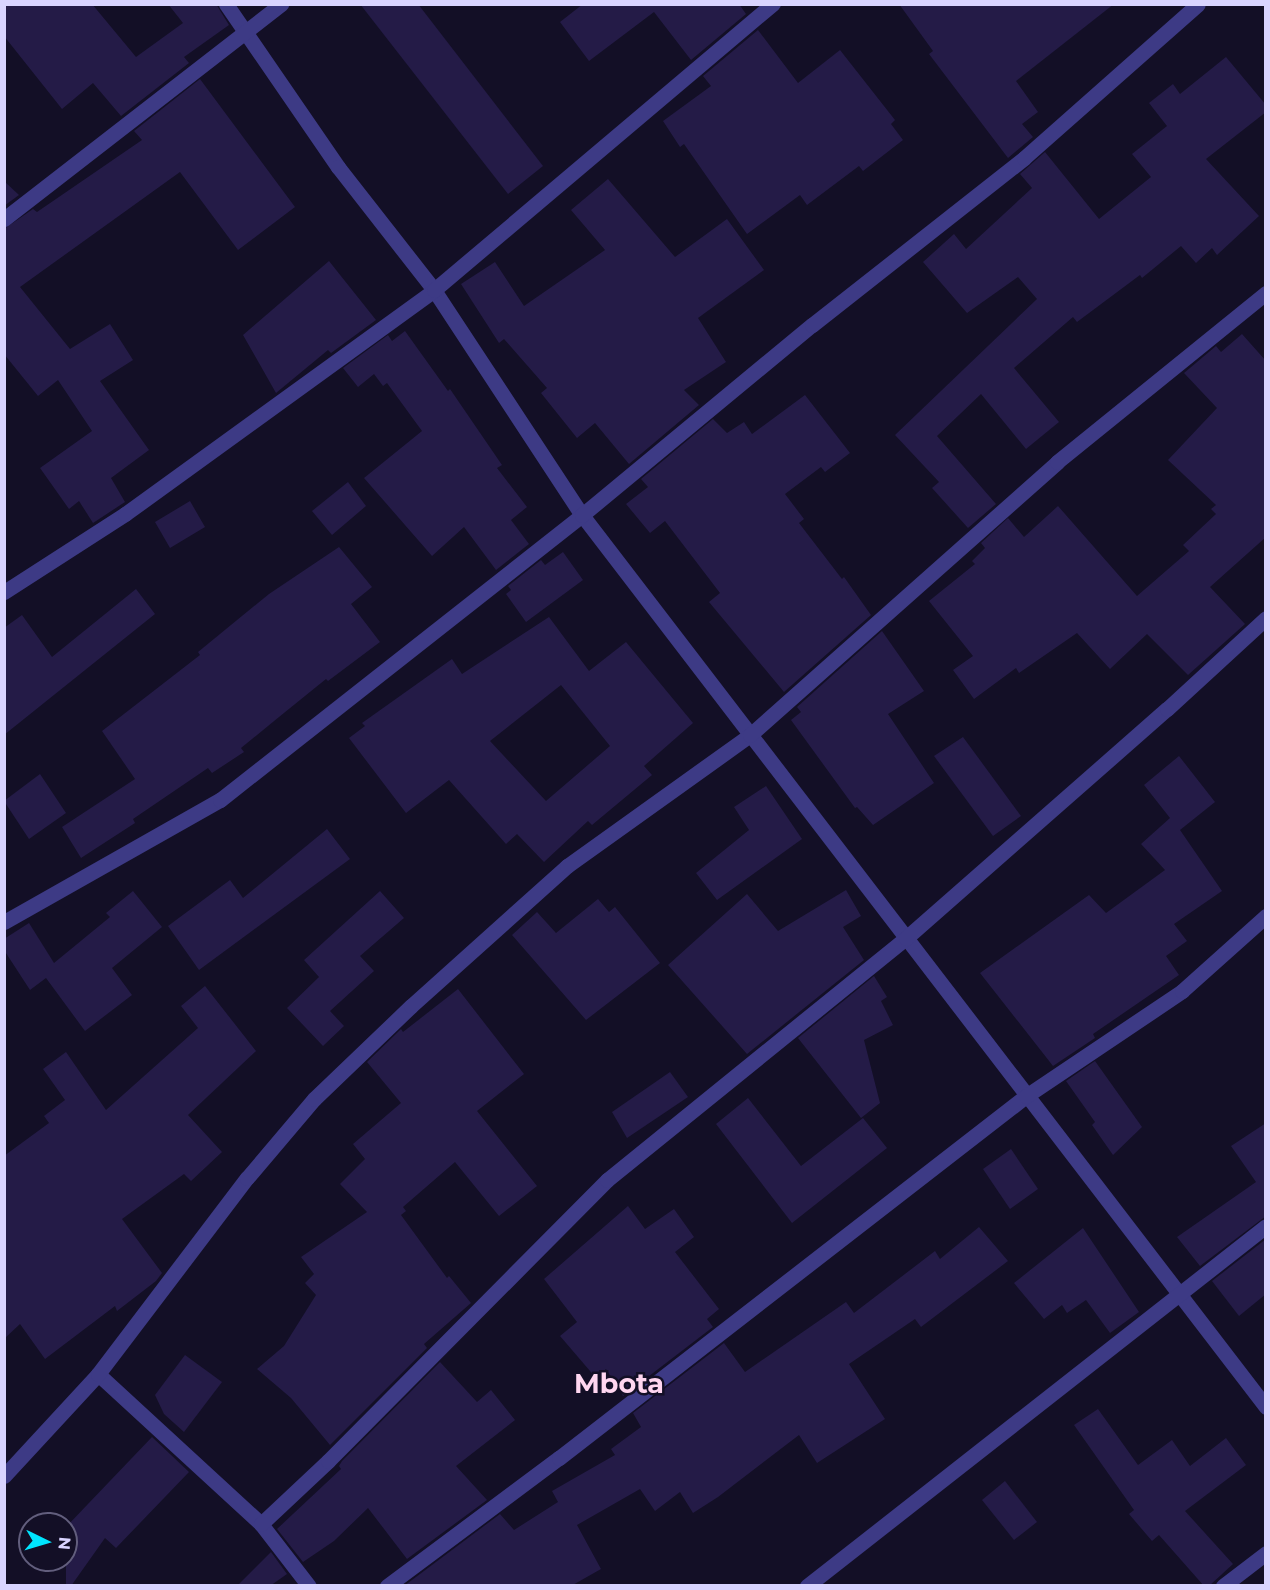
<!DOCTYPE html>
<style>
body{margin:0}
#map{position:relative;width:1270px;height:1590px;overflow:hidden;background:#130f26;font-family:Montserrat,sans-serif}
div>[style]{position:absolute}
.building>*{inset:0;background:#241b47}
.minor>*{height:15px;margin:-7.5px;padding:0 7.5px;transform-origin:7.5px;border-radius:7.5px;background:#3d3a85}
span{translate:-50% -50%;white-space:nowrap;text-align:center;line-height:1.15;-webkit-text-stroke:5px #130f26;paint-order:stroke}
.district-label{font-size:27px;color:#ffd6f0;font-weight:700}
.frame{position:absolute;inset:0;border:6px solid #d9d4ff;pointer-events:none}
.north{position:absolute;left:18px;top:1512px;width:60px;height:60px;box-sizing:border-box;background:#130f26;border:2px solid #625e7d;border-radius:50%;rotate:95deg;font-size:16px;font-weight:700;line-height:24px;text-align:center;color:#d9d4ff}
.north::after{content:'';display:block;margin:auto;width:21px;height:27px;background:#00e5ff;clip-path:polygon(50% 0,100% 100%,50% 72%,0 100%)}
</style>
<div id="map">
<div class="building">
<i style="clip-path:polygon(4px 4px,92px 4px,136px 57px,183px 23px,168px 4px,216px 4px,229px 25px,184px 57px,189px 63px,121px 116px,93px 83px,62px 109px,4px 36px)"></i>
<i style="clip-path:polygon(360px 4px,418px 4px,543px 166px,508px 194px)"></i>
<i style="clip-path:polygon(583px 4px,739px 4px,746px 14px,691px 60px,654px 12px,589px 61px,560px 22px)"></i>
<i style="clip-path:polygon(899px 4px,1114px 4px,1016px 81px,1038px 112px,1022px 124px,1033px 137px,1008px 158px,929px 54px,933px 51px)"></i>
<i style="clip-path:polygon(758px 30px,798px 83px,840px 50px,895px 120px,891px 124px,903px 140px,863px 171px,859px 166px,807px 205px,800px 195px,747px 234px,684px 144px,680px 147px,663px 121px,711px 86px,703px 76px)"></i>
<i style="clip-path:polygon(1226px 57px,1266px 105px,1266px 112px,1206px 159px,1259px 216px,1217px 255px,1212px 248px,1196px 263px,1181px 246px,1142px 278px,1140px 275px,1077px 322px,1073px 317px,1014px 368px,1059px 422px,1026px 449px,981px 394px,937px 436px,996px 504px,968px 528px,932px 488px,939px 482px,895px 435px,1037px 299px,1018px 277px,967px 313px,923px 262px,954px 234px,966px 249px,1032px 188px,1020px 174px,1045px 152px,1099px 219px,1151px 177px,1132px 154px,1167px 126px,1149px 103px,1173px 84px,1180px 94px)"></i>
<i style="clip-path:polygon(200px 79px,295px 207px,238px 250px,180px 172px,20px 287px,70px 349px,110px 324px,133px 360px,100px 381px,149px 450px,111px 478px,125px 502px,93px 523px,79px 501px,69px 509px,40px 468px,92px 431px,58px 380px,38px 396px,4px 354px,4px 229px,33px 209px,37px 212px,142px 140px,134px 131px)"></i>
<i style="clip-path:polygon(608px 179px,675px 257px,727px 219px,764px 270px,698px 318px,726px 362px,684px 390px,699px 405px,629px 464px,595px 423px,577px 438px,541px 393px,547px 388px,504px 339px,499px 343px,461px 284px,495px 262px,524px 306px,605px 250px,571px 210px)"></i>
<i style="clip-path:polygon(4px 181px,19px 195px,4px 206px)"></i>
<i style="clip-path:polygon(329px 261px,376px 320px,331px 353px,328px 350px,276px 393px,243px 335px)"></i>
<i style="clip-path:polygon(405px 331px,448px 391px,450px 389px,502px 465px,497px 468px,527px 507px,511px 520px,529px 544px,496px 570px,464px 527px,432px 556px,364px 478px,422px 431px,387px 383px,383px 386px,374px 374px,358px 387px,343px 368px,388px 335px,392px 341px)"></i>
<i style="clip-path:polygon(1242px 334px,1266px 361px,1266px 537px,1210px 587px,1245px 624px,1188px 675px,1147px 634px,1110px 669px,1077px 633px,1019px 673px,1016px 668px,974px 699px,953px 670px,973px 656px,929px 601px,975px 564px,972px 561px,985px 548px,981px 543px,1008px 518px,1024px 537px,1058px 506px,1137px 596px,1189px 551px,1183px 545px,1216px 514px,1211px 509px,1216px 505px,1168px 460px,1217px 408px,1184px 373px,1216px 346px,1221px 352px)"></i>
<i style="clip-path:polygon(805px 395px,850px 453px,825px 472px,821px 467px,785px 494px,804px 519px,799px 523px,842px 579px,844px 577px,871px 615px,784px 692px,709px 602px,720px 593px,665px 521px,650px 533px,626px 504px,648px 487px,641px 479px,713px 419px,727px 433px,744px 422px,752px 434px)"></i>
<i style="clip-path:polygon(348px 482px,366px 506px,332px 535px,312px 511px)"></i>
<i style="clip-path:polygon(190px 501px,205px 527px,170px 548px,155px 522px)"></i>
<i style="clip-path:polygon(339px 547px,372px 587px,351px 604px,380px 642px,328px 681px,326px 679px,279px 717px,241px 748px,244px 752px,212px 773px,208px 768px,133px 819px,135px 823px,81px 858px,62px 827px,135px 779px,102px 731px,200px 655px,198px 652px,269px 594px)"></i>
<i style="clip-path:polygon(563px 552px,583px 580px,526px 622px,506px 594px,511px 590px,508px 586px,541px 560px,545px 565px)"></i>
<i style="clip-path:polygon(136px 589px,155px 614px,4px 735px,4px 628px,22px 615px,52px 657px)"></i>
<i style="clip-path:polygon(evenodd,549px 617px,589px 671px,626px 642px,693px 723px,644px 766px,652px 775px,592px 825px,588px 821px,544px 862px,517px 834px,506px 844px,449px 780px,406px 813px,349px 738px,365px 726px,362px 723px,452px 659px,462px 674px,549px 617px,561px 685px,610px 746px,546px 801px,490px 741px,561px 685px)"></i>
<i style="clip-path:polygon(882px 631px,924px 691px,888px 714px,934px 783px,873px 825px,857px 807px,855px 808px,791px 720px,801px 712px,797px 707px)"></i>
<i style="clip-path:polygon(963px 737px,1021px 816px,993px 836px,934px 756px)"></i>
<i style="clip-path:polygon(1179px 756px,1215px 802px,1180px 830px,1222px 891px,1174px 924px,1187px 941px,1166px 956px,1179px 975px,1093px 1034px,1095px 1038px,1053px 1066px,980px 973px,1089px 895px,1106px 913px,1165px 870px,1141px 844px,1170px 818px,1144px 785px)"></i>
<i style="clip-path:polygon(40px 774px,66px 813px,29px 839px,4px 801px)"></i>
<i style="clip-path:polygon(766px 786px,802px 839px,717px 900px,696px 873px,749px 830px,734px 807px)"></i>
<i style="clip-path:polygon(327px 829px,350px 859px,199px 970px,168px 926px,230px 880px,243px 898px)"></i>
<i style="clip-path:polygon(846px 890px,861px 916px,843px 927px,864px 960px,747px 1054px,668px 965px,747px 894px,778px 931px)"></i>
<i style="clip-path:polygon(133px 891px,162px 927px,112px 968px,132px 995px,85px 1031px,46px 978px,30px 990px,4px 950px,4px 939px,29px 923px,54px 963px,110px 917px,106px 913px)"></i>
<i style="clip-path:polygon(380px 891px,404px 918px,360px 956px,374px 971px,330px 1011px,344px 1026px,323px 1046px,287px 1008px,319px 977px,304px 960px)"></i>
<i style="clip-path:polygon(598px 899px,609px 912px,615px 907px,660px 963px,586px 1020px,512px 935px,537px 912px,556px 933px)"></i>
<i style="clip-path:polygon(874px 976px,887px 997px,881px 1001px,893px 1025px,864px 1040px,880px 1103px,861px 1118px,798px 1038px)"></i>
<i style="clip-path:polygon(205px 986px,256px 1051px,188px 1115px,222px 1152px,191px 1181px,184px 1174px,122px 1219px,162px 1273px,156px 1281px,117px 1311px,115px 1306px,45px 1359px,20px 1324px,4px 1339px,4px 1156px,49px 1123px,44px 1116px,65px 1100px,43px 1069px,66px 1052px,106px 1110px,198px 1028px,181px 1006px)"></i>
<i style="clip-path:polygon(458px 989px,524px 1074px,477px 1111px,537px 1186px,499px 1216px,455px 1162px,403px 1207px,406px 1211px,401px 1215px,447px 1278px,449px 1276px,471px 1303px,424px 1344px,427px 1348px,330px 1445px,291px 1398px,257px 1369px,284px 1346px,316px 1295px,305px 1283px,314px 1274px,301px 1257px,367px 1212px,340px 1184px,365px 1159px,353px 1144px,401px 1103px,367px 1062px,401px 1029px,403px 1032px)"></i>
<i style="clip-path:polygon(1095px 1061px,1142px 1127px,1113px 1155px,1092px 1125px,1095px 1122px,1066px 1081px)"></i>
<i style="clip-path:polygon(670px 1072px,688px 1097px,627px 1138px,612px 1112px)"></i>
<i style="clip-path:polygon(748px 1098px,801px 1166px,863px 1118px,887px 1148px,792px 1223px,716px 1124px)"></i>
<i style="clip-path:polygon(1266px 1123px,1266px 1216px,1200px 1266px,1177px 1237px,1256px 1182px,1231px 1146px)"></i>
<i style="clip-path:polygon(1011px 1149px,1038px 1189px,1010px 1209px,983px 1169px)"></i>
<i style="clip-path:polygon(628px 1206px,645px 1229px,674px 1209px,694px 1237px,675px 1252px,719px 1309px,707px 1319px,713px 1327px,623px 1396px,606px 1369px,596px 1378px,560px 1336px,577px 1322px,544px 1279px)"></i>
<i style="clip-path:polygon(979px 1227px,1008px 1261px,921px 1327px,915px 1319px,849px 1364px,885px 1419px,817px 1463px,799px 1435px,718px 1497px,693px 1513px,680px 1492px,655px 1511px,640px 1489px,577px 1525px,601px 1569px,571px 1586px,404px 1586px,500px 1514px,514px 1530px,558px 1502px,552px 1491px,615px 1455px,611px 1449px,641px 1427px,633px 1413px,724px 1343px,745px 1372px,846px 1302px,854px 1313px,935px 1251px,940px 1259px)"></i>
<i style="clip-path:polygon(1083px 1228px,1139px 1312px,1110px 1333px,1086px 1300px,1067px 1313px,1062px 1305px,1044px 1319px,1014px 1283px)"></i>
<i style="clip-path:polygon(1266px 1239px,1266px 1294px,1239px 1316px,1212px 1281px)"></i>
<i style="clip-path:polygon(185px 1355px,222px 1382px,184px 1432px,164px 1414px,155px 1395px)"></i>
<i style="clip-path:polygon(440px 1362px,477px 1402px,491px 1390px,515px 1420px,456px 1466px,487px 1500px,407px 1559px,368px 1508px,334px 1541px,303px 1562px,277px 1529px,341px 1469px,339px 1466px,342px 1461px)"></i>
<i style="clip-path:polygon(1098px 1409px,1138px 1465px,1172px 1440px,1190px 1466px,1226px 1438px,1246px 1465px,1185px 1511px,1233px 1564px,1209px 1586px,1204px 1586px,1159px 1535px,1152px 1541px,1129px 1514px,1134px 1510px,1074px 1425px)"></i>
<i style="clip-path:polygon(152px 1437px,189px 1472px,116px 1548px,105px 1538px,71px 1586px,66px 1586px,66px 1527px)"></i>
<i style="clip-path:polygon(1005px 1481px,1037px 1522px,1014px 1540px,982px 1500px)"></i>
<i style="clip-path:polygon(271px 1552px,287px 1574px,270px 1586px,237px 1586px)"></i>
</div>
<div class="minor">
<i style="left:226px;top:4px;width:198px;rotate:55.5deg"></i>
<i style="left:338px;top:167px;width:156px;rotate:52deg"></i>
<i style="left:434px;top:290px;width:269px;rotate:56.7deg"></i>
<i style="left:582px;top:515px;width:1124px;rotate:52.52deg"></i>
<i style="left:4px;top:219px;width:351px;rotate:-37.8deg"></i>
<i style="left:4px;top:592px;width:144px;rotate:-32.8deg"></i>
<i style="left:125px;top:514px;width:382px;rotate:-35.9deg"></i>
<i style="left:434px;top:290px;width:444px;rotate:-40.2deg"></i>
<i style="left:4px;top:922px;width:248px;rotate:-29.5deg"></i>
<i style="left:220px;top:800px;width:461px;rotate:-38.2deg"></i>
<i style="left:582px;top:515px;width:298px;rotate:-39.6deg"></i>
<i style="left:812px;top:325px;width:270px;rotate:-38.2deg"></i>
<i style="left:1024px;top:158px;width:232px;rotate:-41.5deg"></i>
<i style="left:98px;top:1374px;width:222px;rotate:42.6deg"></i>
<i style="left:261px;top:1524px;width:78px;rotate:52.3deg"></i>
<i style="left:4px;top:1476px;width:139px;rotate:-47.3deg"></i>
<i style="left:98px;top:1374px;width:246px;rotate:-52.8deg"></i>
<i style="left:247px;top:1178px;width:104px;rotate:-49.7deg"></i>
<i style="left:314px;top:1099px;width:134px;rotate:-43.8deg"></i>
<i style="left:411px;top:1006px;width:210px;rotate:-41.9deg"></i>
<i style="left:567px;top:866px;width:225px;rotate:-35.6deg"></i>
<i style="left:750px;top:735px;width:411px;rotate:-41.6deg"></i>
<i style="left:1057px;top:462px;width:269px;rotate:-39deg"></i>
<i style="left:261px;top:1524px;width:92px;rotate:-43.2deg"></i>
<i style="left:328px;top:1461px;width:396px;rotate:-45.2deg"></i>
<i style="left:607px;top:1180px;width:385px;rotate:-39deg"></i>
<i style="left:906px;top:938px;width:347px;rotate:-41.3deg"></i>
<i style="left:1167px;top:709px;width:134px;rotate:-42.6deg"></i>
<i style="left:387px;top:1586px;width:214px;rotate:-36.7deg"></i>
<i style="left:559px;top:1458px;width:591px;rotate:-37.78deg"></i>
<i style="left:1026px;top:1096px;width:188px;rotate:-33.9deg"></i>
<i style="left:1182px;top:991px;width:113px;rotate:-41.8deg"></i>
<i style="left:807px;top:1586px;width:583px;rotate:-38.11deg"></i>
<i style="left:1223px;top:1586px;width:54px;rotate:-37.5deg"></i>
</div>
<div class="district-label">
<span style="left:619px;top:1384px">Mbota</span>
</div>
<div class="frame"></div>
<div class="north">N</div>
</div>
